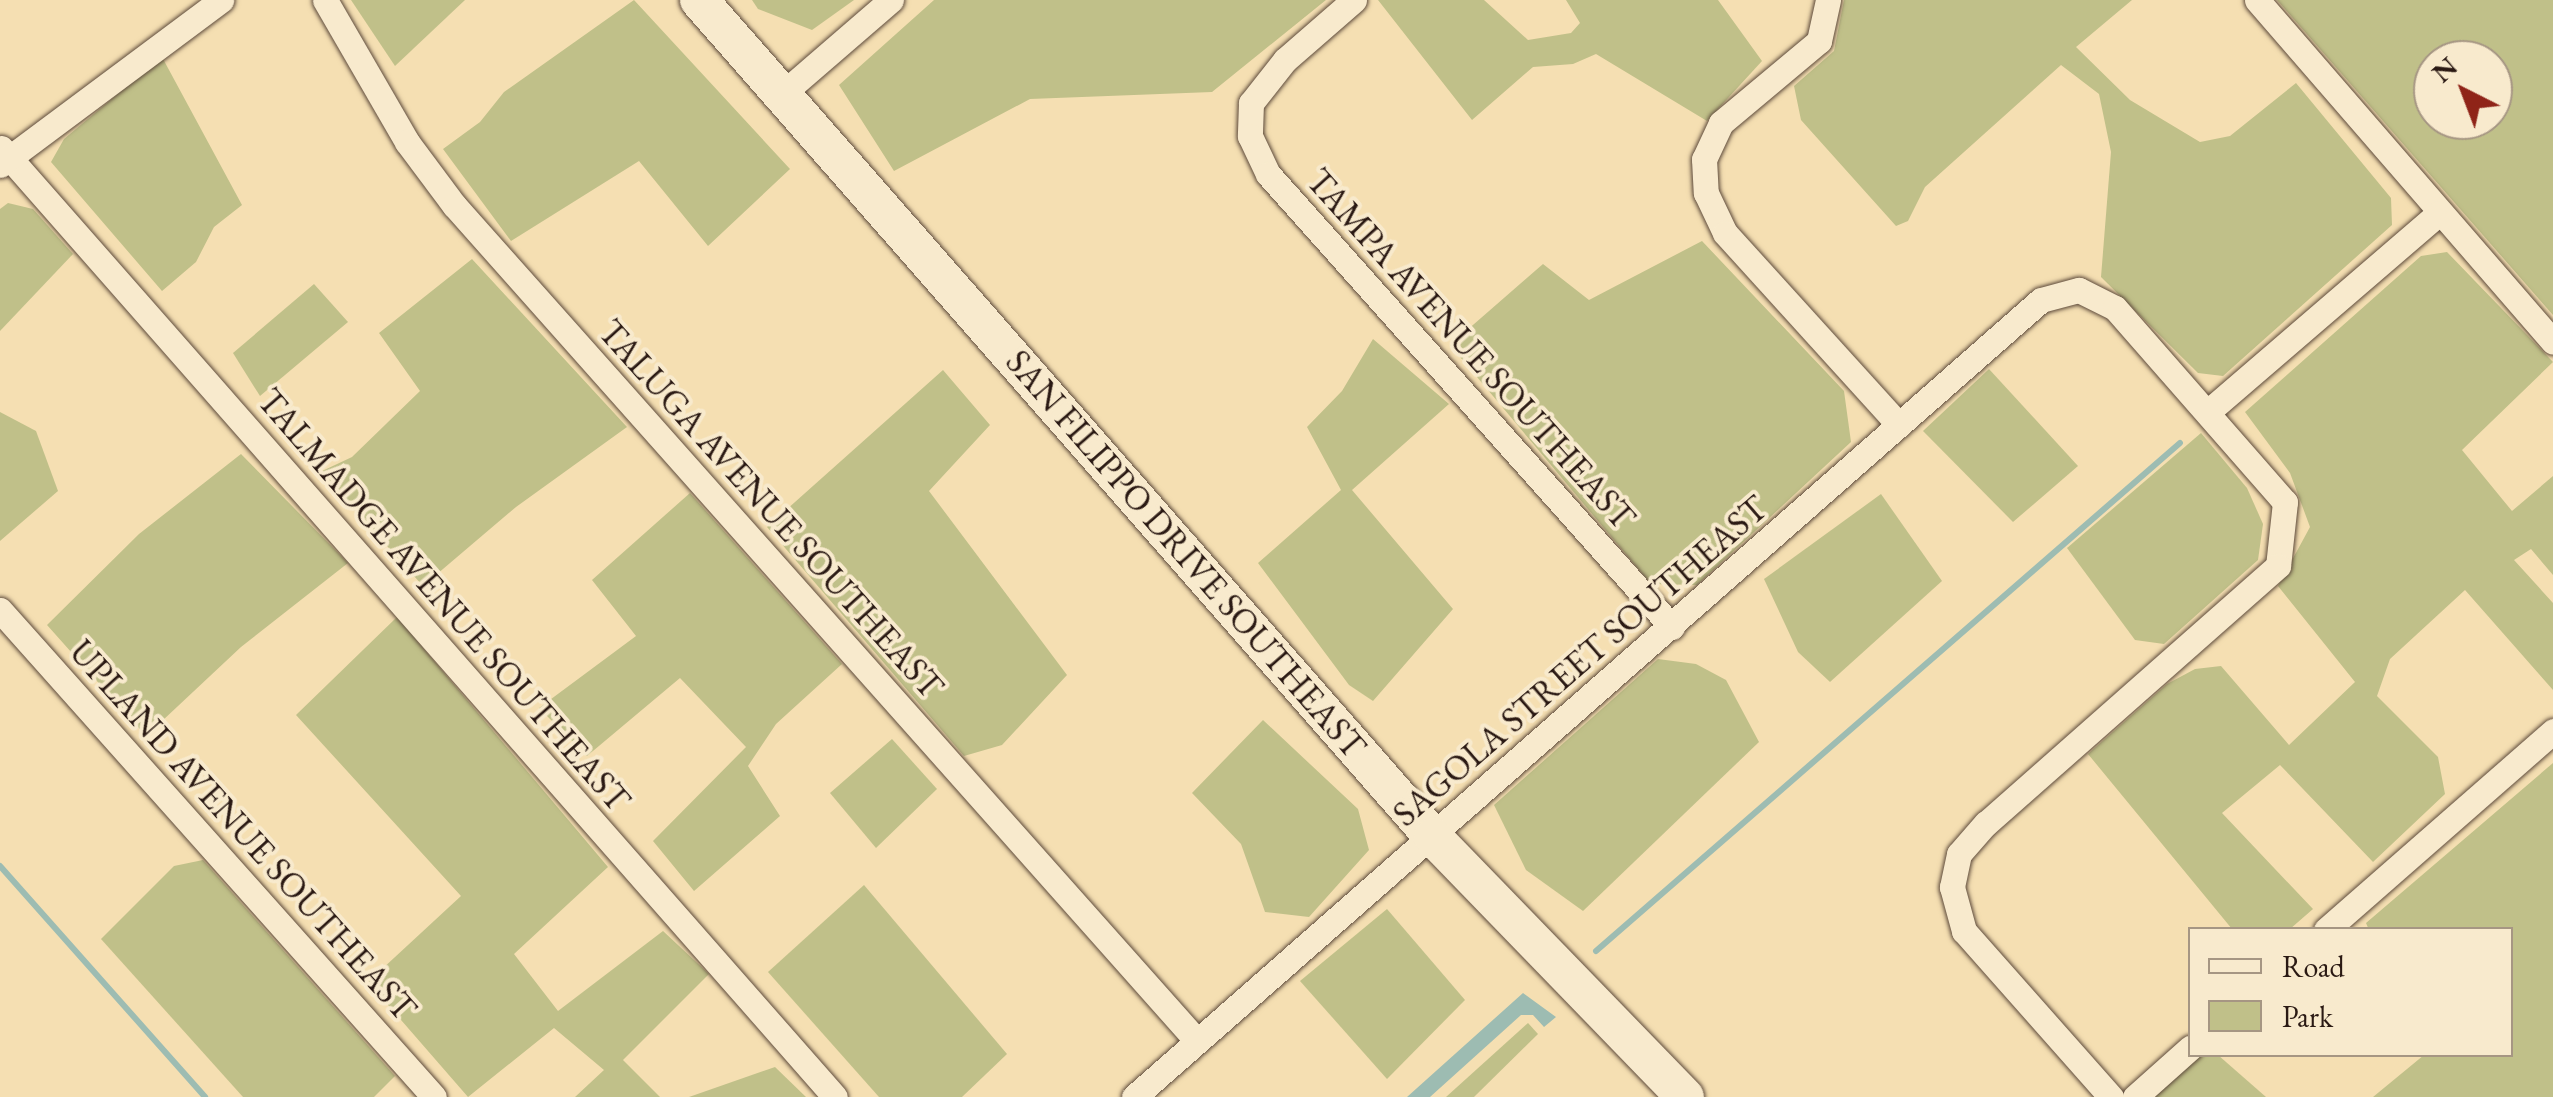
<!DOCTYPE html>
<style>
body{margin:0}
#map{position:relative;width:2553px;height:1097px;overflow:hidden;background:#f5dfb2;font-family:"EB Garamond",serif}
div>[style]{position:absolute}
.green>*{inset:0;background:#c0c089}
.water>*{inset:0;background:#9dbcb2}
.stream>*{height:6px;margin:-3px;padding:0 3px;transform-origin:3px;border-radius:3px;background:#9dbcb2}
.roads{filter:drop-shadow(0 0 2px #5d4a3b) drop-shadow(0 0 2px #5d4a3b)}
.street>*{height:25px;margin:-12.5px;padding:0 12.5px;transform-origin:12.5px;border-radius:12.5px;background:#f8eacd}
.secondary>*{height:38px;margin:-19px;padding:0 19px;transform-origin:19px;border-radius:19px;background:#f8eacd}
span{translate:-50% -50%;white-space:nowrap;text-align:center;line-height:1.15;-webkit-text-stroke:8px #f8eacd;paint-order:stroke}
.street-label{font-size:35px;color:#2a1913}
.legend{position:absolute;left:2188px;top:927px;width:325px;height:130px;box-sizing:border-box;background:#f8eacd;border:2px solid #a69683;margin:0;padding:12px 18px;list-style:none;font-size:30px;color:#2a1913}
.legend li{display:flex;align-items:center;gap:20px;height:50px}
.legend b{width:50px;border:2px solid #a69683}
.north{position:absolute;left:2413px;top:40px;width:100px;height:100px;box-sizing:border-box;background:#f8eacd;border:2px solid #a69683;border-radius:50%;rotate:318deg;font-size:28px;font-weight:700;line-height:40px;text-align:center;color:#2a1913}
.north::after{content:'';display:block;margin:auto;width:35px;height:45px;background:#8f2418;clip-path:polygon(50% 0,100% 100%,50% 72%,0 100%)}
</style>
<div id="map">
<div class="green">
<i style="clip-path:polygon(351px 0,465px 0,395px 66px)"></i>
<i style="clip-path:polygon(634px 0,790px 169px,708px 246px,639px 161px,511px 241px,443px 149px,480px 122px,504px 92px)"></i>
<i style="clip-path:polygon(752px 0,854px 0,812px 30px,758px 9px)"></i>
<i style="clip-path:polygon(934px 0,1326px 0,1212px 92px,1030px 99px,894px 171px,839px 85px)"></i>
<i style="clip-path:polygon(1378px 0,1484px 0,1528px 40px,1571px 33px,1580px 23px,1566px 0,1718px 0,1762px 61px,1707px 121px,1596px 54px,1573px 64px,1533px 67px,1472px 120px)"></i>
<i style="clip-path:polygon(1844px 0,2132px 0,2076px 47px,2130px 100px,2200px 142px,2230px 136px,2296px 83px,2391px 198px,2392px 225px,2223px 376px,2198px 373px,2101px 277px,2111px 152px,2099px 94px,2061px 65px,1925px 187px,1908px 221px,1896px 226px,1801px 120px,1794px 86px,1834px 51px)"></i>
<i style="clip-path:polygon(evenodd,2277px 0,2553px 0,2553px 315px,2277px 0,2433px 60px,2493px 60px,2493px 120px,2433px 120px,2433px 60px)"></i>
<i style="clip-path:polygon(162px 57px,242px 205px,214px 227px,196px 262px,162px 291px,51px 162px,64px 139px)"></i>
<i style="clip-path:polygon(8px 203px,33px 209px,73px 254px,0 331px,0 209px)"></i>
<i style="clip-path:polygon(1702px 241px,1844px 391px,1851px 442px,1697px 585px,1651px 584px,1450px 345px,1543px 264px,1589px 300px)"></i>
<i style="clip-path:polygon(2447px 252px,2553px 362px,2462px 450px,2512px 511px,2553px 476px,2553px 575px,2531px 549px,2514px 560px,2553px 603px,2553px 690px,2465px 590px,2390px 659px,2377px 696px,2438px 757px,2445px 794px,2373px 862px,2280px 765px,2222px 813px,2313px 909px,2290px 929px,2232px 929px,2088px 754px,2167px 684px,2195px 669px,2221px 666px,2289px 745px,2355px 682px,2278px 586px,2310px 527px,2290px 473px,2245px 412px,2421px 256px)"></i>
<i style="clip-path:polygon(472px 259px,627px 427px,516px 507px,423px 586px,320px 472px,352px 457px,420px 391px,379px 333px)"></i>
<i style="clip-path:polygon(314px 284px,348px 322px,260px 396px,233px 353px)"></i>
<i style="clip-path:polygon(1373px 339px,1449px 404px,1352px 490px,1453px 609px,1373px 701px,1349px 685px,1258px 563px,1341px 490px,1307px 427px,1342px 391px)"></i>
<i style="clip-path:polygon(1989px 369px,2078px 466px,2013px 522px,1923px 431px)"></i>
<i style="clip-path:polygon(943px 370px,990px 425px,929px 491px,1067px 675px,1002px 745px,964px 756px,767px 527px)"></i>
<i style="clip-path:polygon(0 412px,36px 431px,58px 491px,0 541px)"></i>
<i style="clip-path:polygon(2201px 433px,2247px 488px,2263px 524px,2258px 560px,2164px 644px,2135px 640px,2067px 548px)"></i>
<i style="clip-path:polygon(241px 454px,348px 563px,241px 647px,146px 736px,47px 625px,139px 534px)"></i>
<i style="clip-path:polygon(690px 493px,842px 664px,776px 724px,748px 766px,780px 816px,694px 891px,653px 841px,746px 747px,680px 678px,587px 756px,539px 708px,636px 636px,592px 580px)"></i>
<i style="clip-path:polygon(1881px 494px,1942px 581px,1830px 682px,1798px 652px,1764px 579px)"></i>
<i style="clip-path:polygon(397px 617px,608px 867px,514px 954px,558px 1011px,663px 931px,709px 974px,623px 1060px,660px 1097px,575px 1097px,604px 1070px,554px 1028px,468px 1097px,368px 982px,461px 896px,296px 715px)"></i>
<i style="clip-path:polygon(1658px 659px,1696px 664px,1726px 680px,1759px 742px,1583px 911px,1526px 870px,1494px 805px)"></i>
<i style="clip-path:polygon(1263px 720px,1358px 809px,1369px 850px,1309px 917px,1265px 912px,1241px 844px,1192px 793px)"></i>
<i style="clip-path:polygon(892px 739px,937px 789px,876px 848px,830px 793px)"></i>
<i style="clip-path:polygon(2553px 763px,2553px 1097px,2373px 1097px,2424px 1055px,2510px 1054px,2510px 930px,2369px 930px,2366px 923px)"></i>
<i style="clip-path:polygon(203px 860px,395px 1076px,374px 1097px,243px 1097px,101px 939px,174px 866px)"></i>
<i style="clip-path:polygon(864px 885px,1007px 1054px,962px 1097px,879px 1097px,768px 972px)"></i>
<i style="clip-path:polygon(1387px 909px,1465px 1000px,1387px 1079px,1300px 981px)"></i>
<i style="clip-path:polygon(1528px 1023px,1538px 1034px,1474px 1097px,1446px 1097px)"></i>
<i style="clip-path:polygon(2202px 1054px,2218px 1055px,2266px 1097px,2155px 1097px)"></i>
<i style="clip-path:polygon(775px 1067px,806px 1097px,689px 1097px)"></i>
</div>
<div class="water">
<i style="clip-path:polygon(1523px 993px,1556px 1017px,1544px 1027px,1533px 1015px,1521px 1015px,1430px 1097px,1407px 1097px)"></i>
</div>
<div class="stream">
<i style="left:0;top:866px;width:309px;rotate:48.4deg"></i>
<i style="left:1596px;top:951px;width:774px;rotate:-41.02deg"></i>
</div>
<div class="roads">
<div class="street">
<i style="left:325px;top:0;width:164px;rotate:60deg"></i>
<i style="left:407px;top:142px;width:79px;rotate:53.3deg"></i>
<i style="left:454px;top:205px;width:1118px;rotate:48.37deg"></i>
<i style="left:1354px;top:0;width:91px;rotate:139deg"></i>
<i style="left:1285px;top:60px;width:55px;rotate:128.3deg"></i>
<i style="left:1251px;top:103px;width:33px;rotate:92deg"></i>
<i style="left:1250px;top:136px;width:42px;rotate:64.7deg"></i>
<i style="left:1268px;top:174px;width:607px;rotate:48.27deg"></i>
<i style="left:1828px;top:0;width:42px;rotate:102.4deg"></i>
<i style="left:1819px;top:41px;width:128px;rotate:140.1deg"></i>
<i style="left:1721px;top:123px;width:40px;rotate:115deg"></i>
<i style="left:1704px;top:159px;width:34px;rotate:87deg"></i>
<i style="left:1706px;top:193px;width:44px;rotate:64.6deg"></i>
<i style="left:1725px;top:233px;width:259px;rotate:47.8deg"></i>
<i style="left:2257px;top:0;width:452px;rotate:49.1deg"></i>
<i style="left:782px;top:94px;width:144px;rotate:-40.8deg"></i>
<i style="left:1px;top:148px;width:1263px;rotate:48.69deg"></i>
<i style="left:0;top:165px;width:276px;rotate:-36.7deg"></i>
<i style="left:2210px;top:410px;width:302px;rotate:-40.7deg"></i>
<i style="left:0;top:610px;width:652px;rotate:48.29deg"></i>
<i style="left:2326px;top:930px;width:302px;rotate:-41.2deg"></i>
<i style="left:1134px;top:1097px;width:1207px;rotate:-41.31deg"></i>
<i style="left:2041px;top:300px;width:39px;rotate:-15deg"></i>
<i style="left:2079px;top:290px;width:40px;rotate:26.6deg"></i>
<i style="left:2115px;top:308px;width:258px;rotate:48.8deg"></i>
<i style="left:2285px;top:502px;width:64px;rotate:96.2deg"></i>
<i style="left:2278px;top:566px;width:389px;rotate:138.6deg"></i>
<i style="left:1986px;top:823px;width:41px;rotate:131.1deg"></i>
<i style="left:1959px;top:854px;width:34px;rotate:102deg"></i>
<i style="left:1952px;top:887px;width:46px;rotate:74.7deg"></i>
<i style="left:1964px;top:931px;width:222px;rotate:48.5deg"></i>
<i style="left:2135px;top:1097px;width:74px;rotate:-41.7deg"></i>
</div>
<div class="secondary">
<i style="left:699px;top:0;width:1113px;rotate:48.75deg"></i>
<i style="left:1433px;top:837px;width:362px;rotate:45.9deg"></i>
</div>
</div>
<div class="street-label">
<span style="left:1471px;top:349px;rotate:48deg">TAMPA AVENUE SOUTHEAST</span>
<span style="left:771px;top:509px;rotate:48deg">TALUGA AVENUE SOUTHEAST</span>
<span style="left:1186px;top:554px;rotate:49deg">SAN FILIPPO DRIVE SOUTHEAST</span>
<span style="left:444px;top:600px;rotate:49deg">TALMADGE AVENUE SOUTHEAST</span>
<span style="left:1580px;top:661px;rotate:-41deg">SAGOLA STREET SOUTHEAST</span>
<span style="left:243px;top:830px;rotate:48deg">UPLAND AVENUE SOUTHEAST</span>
</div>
<ul class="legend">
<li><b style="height:12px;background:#f8eacd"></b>Road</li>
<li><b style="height:28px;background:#c0c089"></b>Park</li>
</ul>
<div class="north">N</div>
</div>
